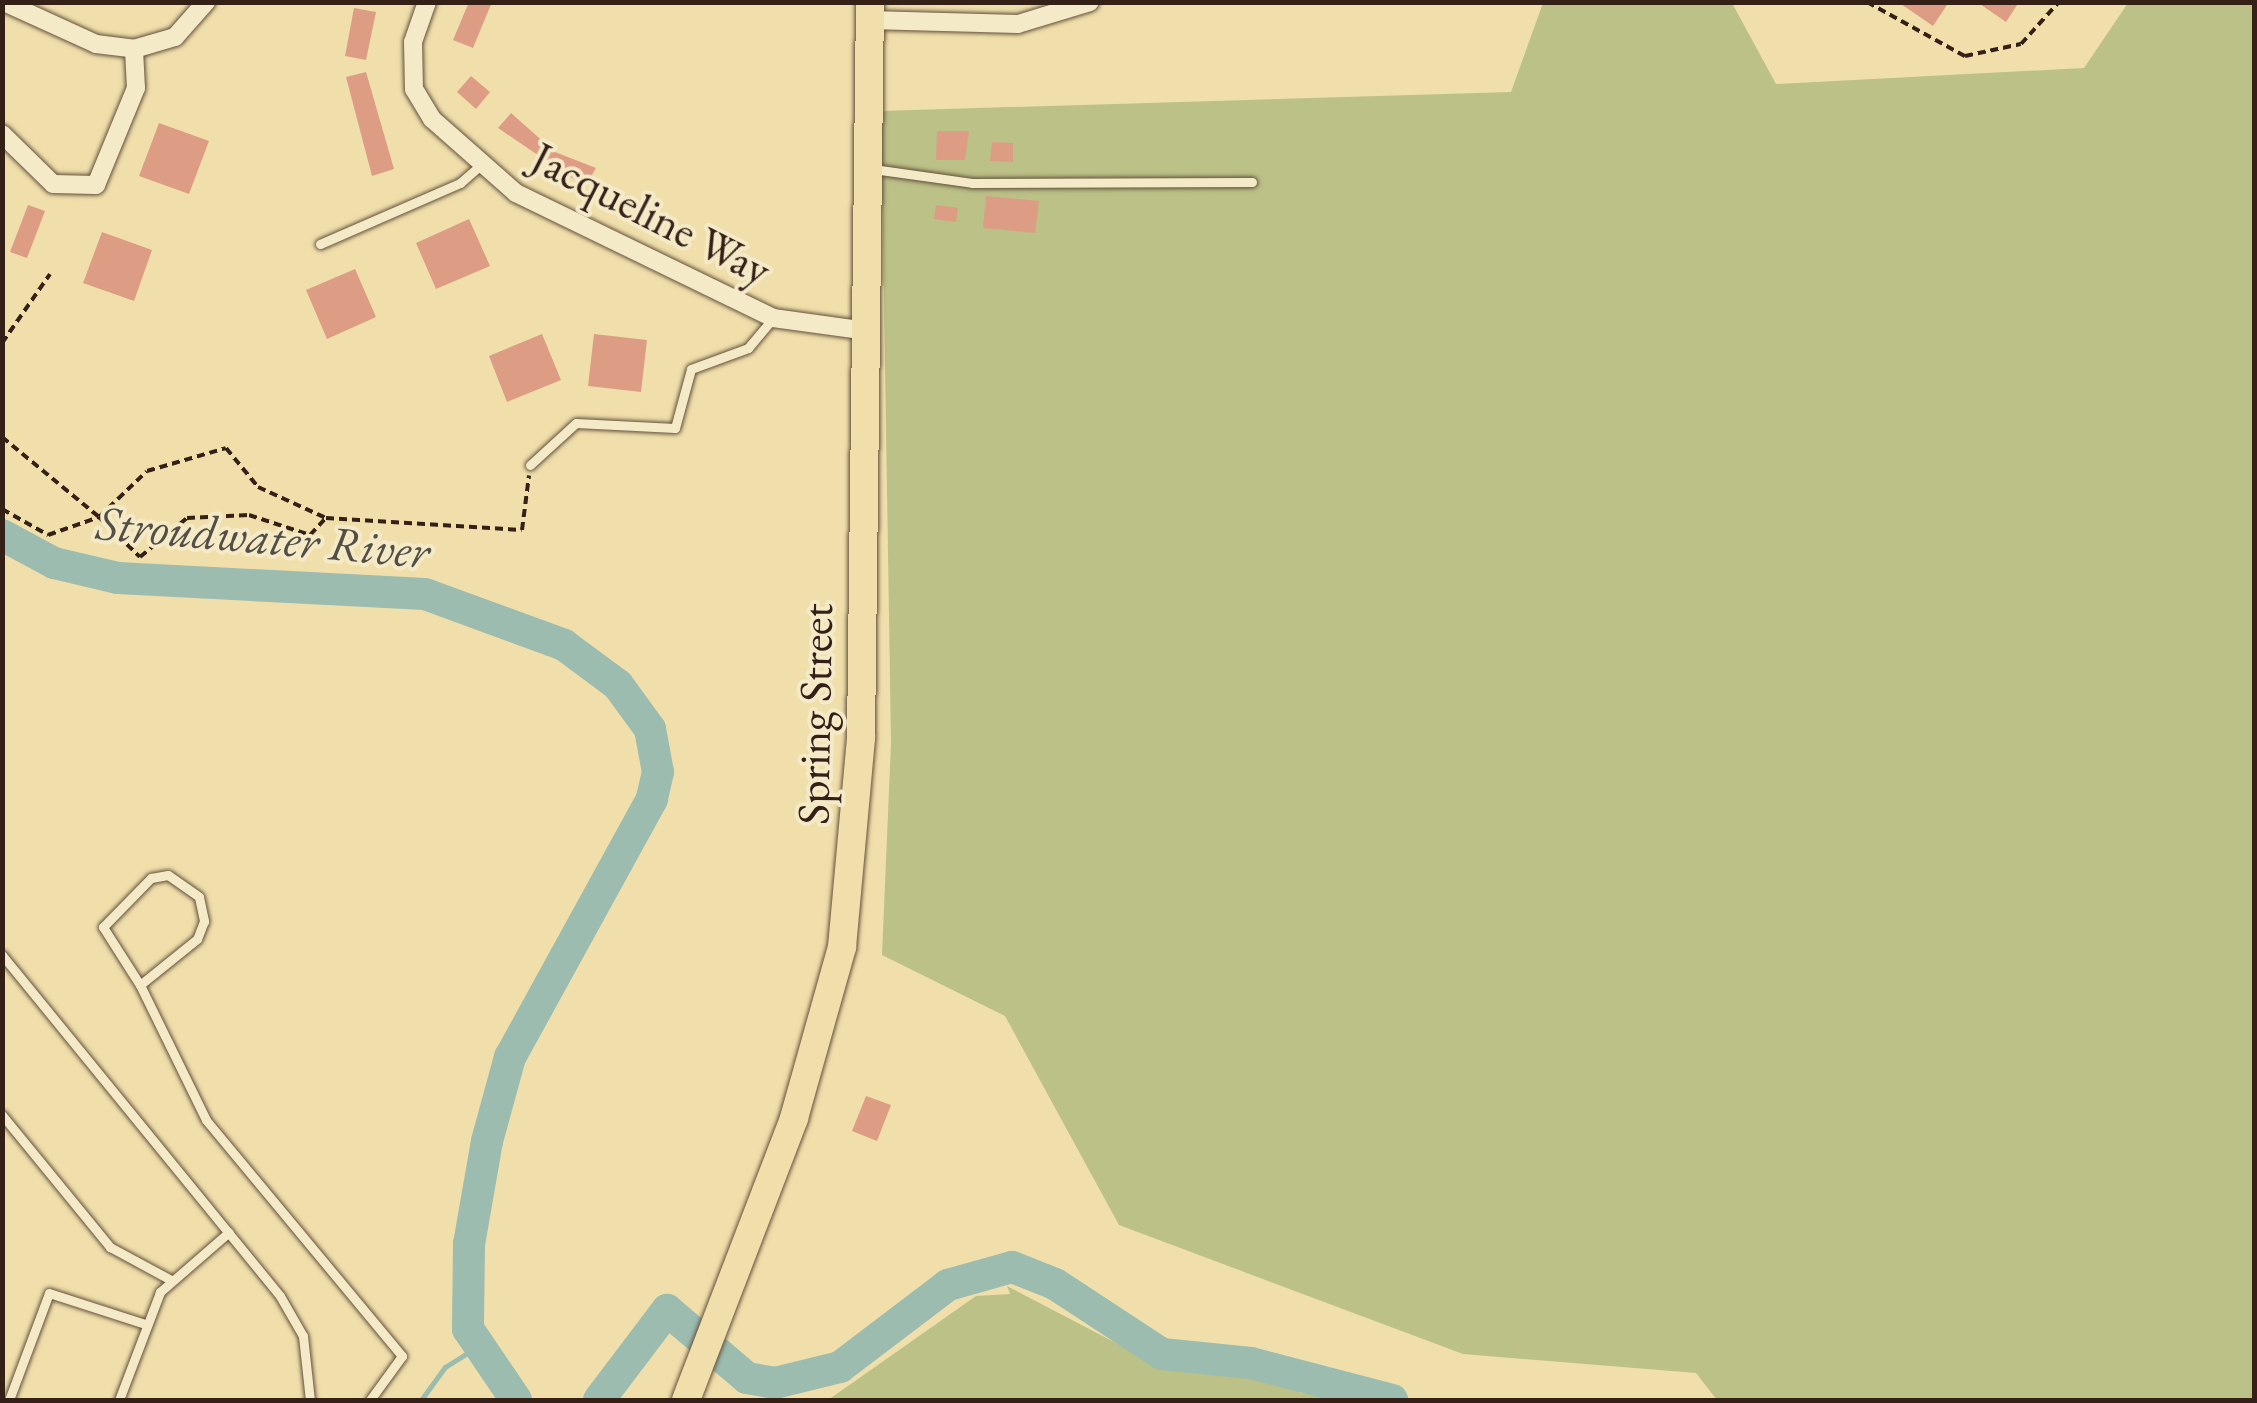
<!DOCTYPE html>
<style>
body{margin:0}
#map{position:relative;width:2257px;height:1403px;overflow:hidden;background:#f0dfab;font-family:"EB Garamond",serif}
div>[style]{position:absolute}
.green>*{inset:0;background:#bbc187}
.stream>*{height:5px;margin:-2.5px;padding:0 2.5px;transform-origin:2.5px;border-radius:2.5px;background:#9bbcaf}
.river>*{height:32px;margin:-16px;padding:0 16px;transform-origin:16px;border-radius:16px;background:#9bbcaf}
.building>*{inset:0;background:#dd9d85}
.path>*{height:4px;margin-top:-2px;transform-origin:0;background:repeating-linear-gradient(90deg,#342017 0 8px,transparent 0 13px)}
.roads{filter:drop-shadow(0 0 2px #63503c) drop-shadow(0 0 2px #63503c)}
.lane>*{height:9px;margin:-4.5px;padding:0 4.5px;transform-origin:4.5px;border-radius:4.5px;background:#f5eac8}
.street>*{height:18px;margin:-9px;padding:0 9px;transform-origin:9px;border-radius:9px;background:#f5eac8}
.primary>*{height:28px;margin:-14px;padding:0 14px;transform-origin:14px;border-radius:14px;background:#f0dfab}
span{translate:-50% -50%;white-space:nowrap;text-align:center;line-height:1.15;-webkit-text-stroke:8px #f5eac8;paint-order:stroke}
.street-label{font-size:45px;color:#342017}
.water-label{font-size:48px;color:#534f45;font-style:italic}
.frame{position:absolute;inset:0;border:5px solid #342017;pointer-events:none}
</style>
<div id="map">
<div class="green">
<i style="clip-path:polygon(1543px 3px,1732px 3px,1776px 84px,2084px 68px,2128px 3px,2254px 3px,2254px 1400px,1717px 1400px,1696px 1373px,1463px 1354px,1119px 1225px,1005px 1016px,882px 955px,891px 743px,881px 111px,1511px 92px)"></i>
<i style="clip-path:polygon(1007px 1286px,1164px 1368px,1254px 1360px,1301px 1393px,1352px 1400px,828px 1400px,976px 1296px,1010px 1294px)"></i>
</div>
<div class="stream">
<i style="left:421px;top:1400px;width:41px;rotate:-54deg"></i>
<i style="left:445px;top:1367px;width:36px;rotate:-32deg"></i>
</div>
<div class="river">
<i style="left:2px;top:535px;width:59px;rotate:28.3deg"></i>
<i style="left:54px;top:563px;width:66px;rotate:13.2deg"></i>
<i style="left:118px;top:578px;width:307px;rotate:3deg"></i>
<i style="left:425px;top:594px;width:148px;rotate:20.1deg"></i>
<i style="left:564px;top:645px;width:67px;rotate:36.5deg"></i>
<i style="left:618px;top:685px;width:54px;rotate:54deg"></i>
<i style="left:650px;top:729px;width:44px;rotate:79.5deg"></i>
<i style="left:658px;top:772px;width:28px;rotate:103deg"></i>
<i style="left:652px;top:799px;width:294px;rotate:118.8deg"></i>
<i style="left:510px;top:1057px;width:87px;rotate:105.3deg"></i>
<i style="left:487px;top:1141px;width:105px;rotate:99.9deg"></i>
<i style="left:469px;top:1244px;width:85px;rotate:90.7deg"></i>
<i style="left:468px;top:1329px;width:86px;rotate:55.9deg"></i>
<i style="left:599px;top:1400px;width:113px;rotate:-52.9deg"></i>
<i style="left:667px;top:1310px;width:105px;rotate:40.4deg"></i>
<i style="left:747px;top:1378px;width:28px;rotate:10deg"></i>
<i style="left:775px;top:1383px;width:67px;rotate:-13.8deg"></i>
<i style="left:840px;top:1367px;width:136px;rotate:-37.2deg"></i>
<i style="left:948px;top:1285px;width:66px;rotate:-15.7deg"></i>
<i style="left:1012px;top:1267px;width:46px;rotate:21.6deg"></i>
<i style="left:1055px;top:1284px;width:128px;rotate:33.2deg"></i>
<i style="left:1162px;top:1354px;width:89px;rotate:5.8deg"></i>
<i style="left:1251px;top:1363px;width:146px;rotate:14.7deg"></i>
</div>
<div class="building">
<i style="clip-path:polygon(469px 2px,492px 2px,473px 48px,453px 40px)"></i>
<i style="clip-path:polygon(1898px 2px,1949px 2px,1933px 26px)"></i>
<i style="clip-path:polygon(1977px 2px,2019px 2px,2006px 22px)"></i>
<i style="clip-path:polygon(354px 8px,376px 12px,366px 60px,345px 56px)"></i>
<i style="clip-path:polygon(366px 72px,394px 169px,372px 176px,346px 77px)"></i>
<i style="clip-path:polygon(471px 76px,490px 92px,476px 109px,457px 92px)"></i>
<i style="clip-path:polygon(511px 113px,555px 152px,596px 168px,585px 187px,498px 128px)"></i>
<i style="clip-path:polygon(159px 123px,209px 141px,189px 194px,139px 176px)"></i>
<i style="clip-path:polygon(937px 131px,969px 131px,965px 160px,936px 160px)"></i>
<i style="clip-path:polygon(992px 142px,1013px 143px,1013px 162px,990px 161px)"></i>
<i style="clip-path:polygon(986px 196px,1039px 201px,1035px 233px,983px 228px)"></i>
<i style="clip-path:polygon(28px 205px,45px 211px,27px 258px,10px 252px)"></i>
<i style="clip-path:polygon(936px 205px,958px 208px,956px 222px,934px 219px)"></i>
<i style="clip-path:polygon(469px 219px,490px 266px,436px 289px,416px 243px)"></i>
<i style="clip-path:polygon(102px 232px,152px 250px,134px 301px,83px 283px)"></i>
<i style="clip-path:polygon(355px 269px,376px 317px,327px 339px,306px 290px)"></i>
<i style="clip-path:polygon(542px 334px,561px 380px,507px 402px,489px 356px)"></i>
<i style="clip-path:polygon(594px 334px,647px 340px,641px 392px,588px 386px)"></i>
<i style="clip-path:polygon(866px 1096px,891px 1105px,877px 1141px,852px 1131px)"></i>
</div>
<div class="path">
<i style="left:1867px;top:2px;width:112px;rotate:28.9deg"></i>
<i style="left:1965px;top:56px;width:57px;rotate:-12.1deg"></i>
<i style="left:2021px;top:44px;width:57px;rotate:-47.9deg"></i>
<i style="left:2px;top:343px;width:84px;rotate:-55.2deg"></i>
<i style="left:2px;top:437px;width:126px;rotate:39.5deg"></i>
<i style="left:99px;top:517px;width:66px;rotate:-43.8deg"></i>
<i style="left:147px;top:471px;width:82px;rotate:-16.2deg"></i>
<i style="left:226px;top:448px;width:50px;rotate:50.6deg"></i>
<i style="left:258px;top:487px;width:75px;rotate:24.5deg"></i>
<i style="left:326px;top:518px;width:196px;rotate:3.5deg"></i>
<i style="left:522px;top:530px;width:55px;rotate:-82.7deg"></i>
<i style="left:2px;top:509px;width:53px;rotate:29.5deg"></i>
<i style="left:48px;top:535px;width:54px;rotate:-19.4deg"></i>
<i style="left:99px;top:517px;width:57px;rotate:44.3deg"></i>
<i style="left:140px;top:557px;width:61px;rotate:-39.7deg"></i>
<i style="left:187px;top:518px;width:62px;rotate:-2.8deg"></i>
<i style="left:249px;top:515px;width:64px;rotate:18.2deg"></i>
<i style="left:310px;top:535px;width:22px;rotate:-47deg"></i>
</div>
<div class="roads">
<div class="lane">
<i style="left:873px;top:169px;width:100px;rotate:8deg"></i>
<i style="left:972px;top:183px;width:280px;rotate:-0.2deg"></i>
<i style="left:320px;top:244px;width:153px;rotate:-23.5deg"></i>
<i style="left:460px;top:183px;width:28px;rotate:-41deg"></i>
<i style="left:530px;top:465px;width:62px;rotate:-42.4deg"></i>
<i style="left:576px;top:423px;width:99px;rotate:2.9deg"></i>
<i style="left:675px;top:428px;width:61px;rotate:-74.8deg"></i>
<i style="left:691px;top:369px;width:61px;rotate:-20.2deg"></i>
<i style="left:748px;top:348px;width:39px;rotate:-50deg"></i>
<i style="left:2px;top:955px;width:440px;rotate:50.8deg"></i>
<i style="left:280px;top:1296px;width:46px;rotate:60.1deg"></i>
<i style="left:303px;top:1336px;width:64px;rotate:83.8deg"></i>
<i style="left:140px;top:985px;width:69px;rotate:-122.5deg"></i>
<i style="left:103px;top:927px;width:69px;rotate:-45.6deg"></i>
<i style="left:151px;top:878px;width:17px;rotate:-10deg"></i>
<i style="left:168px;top:875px;width:38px;rotate:35deg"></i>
<i style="left:199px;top:897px;width:25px;rotate:78deg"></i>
<i style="left:204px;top:921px;width:19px;rotate:111deg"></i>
<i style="left:197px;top:939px;width:73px;rotate:141.1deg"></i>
<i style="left:140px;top:985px;width:150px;rotate:63.9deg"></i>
<i style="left:206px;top:1120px;width:307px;rotate:50.3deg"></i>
<i style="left:402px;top:1356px;width:54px;rotate:126deg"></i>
<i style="left:2px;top:1115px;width:171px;rotate:50.7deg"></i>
<i style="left:110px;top:1247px;width:69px;rotate:28.4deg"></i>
<i style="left:9px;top:1400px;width:114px;rotate:-69.5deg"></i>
<i style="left:49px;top:1293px;width:101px;rotate:17.9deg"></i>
<i style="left:119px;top:1400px;width:116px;rotate:-69.2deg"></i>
<i style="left:160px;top:1292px;width:91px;rotate:-41deg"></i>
</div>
<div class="street">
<i style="left:4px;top:2px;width:101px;rotate:24.5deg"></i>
<i style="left:96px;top:44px;width:38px;rotate:7deg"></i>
<i style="left:134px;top:49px;width:43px;rotate:-16.3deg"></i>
<i style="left:175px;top:37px;width:47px;rotate:-48.5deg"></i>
<i style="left:427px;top:2px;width:42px;rotate:109.3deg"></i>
<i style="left:413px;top:42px;width:47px;rotate:88.8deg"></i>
<i style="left:414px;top:89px;width:35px;rotate:59deg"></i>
<i style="left:432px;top:119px;width:112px;rotate:41.4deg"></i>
<i style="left:516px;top:193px;width:286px;rotate:25.9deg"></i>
<i style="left:773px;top:318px;width:89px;rotate:7.8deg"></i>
<i style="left:869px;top:20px;width:149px;rotate:1.5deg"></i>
<i style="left:1018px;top:24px;width:75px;rotate:-17deg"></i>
<i style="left:2px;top:134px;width:71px;rotate:44.4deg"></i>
<i style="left:53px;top:184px;width:43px;rotate:1.3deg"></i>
<i style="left:96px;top:185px;width:105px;rotate:-67.6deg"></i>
<i style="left:136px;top:88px;width:39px;rotate:-93deg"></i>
</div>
<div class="primary">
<i style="left:686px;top:1400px;width:302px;rotate:-69deg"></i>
<i style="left:794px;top:1118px;width:178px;rotate:-74.3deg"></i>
<i style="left:842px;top:947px;width:210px;rotate:-84.8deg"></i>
<i style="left:861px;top:738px;width:736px;rotate:-89.3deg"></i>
</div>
</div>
<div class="street-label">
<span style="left:651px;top:214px;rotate:27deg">Jacqueline Way</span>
<span style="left:815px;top:714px;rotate:-89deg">Spring Street</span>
</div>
<div class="water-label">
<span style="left:263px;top:537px;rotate:5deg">Stroudwater River</span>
</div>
<div class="frame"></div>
</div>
